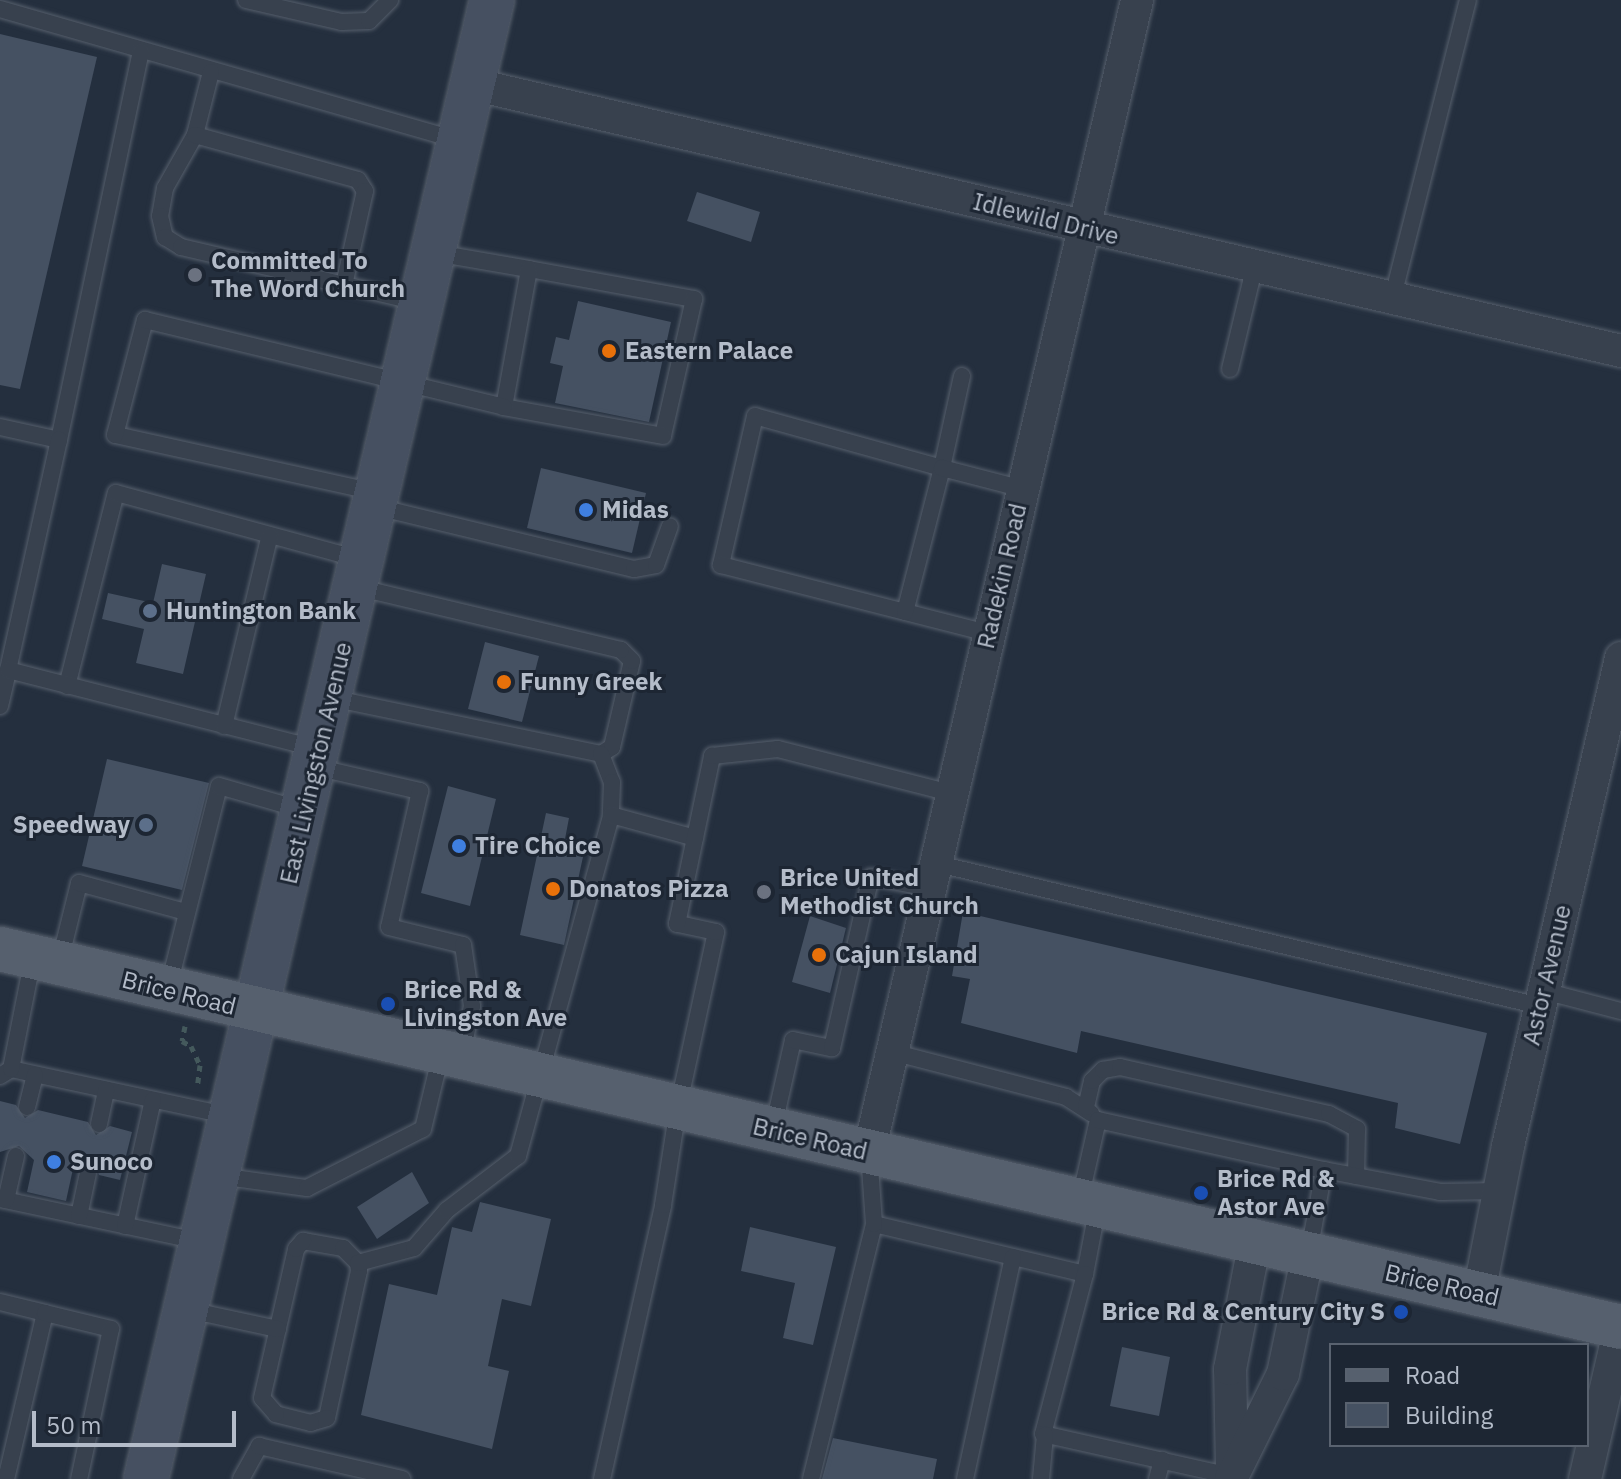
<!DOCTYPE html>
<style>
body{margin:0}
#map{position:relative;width:1621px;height:1479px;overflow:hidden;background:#242f3e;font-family:"IBM Plex Sans",sans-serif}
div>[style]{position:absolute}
.building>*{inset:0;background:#455162}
.path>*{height:5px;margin-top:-2.5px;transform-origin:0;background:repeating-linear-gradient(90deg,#44595c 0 6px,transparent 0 12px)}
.roads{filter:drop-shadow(0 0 2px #565f6c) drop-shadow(0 0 2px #565f6c)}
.lane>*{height:16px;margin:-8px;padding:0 8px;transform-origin:8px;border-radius:8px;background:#38414e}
.street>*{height:32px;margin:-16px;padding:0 16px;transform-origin:16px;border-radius:16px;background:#38414e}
.secondary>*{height:44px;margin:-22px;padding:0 22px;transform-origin:22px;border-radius:22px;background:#465061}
.primary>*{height:44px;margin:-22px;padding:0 22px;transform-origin:22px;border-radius:22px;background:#56606e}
.dots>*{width:22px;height:22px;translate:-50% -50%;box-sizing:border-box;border:4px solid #1d2633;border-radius:50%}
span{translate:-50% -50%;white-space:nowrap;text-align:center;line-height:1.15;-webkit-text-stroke:6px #1d2633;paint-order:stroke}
.street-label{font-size:24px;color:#b4bcc9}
.poi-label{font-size:24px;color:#b4bcc9;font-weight:700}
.left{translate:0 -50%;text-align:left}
.right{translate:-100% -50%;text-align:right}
.legend{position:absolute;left:1329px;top:1343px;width:260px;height:104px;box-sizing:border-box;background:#1d2633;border:2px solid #59626f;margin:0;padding:10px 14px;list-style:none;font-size:24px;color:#b4bcc9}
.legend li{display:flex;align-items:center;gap:16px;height:40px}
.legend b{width:40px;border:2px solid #59626f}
.scale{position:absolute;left:32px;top:1411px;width:204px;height:36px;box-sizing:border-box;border:4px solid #b4bcc9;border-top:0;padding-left:10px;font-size:24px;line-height:28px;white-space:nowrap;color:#b4bcc9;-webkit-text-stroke:6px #1d2633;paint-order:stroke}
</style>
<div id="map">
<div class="building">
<i style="clip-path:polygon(0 34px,97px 57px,20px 389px,0 385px)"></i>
<i style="clip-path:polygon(697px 192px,760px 212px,751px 242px,687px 221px)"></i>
<i style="clip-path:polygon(578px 301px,671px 322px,649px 422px,555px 403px,563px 366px,550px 363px,556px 337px,569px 340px)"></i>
<i style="clip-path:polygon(541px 468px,646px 493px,632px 553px,527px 528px)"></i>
<i style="clip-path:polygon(162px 564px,206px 574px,183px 674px,136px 663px,144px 629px,102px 619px,108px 593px,153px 603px)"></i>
<i style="clip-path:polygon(485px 642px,539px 656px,522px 722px,468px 709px)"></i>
<i style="clip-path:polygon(107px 759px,209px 783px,182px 890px,82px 866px)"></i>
<i style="clip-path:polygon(448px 786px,496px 799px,470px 906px,421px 893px)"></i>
<i style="clip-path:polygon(546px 813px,569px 818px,565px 839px,586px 843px,564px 945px,520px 935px)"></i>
<i style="clip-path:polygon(963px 912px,1487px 1033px,1460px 1144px,1395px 1128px,1398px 1103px,1081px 1031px,1077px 1053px,961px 1023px,970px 979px,952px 976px)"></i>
<i style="clip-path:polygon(810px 916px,846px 928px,830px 993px,792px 982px)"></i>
<i style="clip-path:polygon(0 1101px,16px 1105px,25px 1118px,38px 1110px,88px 1122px,96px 1135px,110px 1126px,132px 1132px,120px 1180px,99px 1175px,96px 1165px,85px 1162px,73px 1169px,66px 1201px,27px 1192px,34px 1160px,19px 1146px,0 1152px)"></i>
<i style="clip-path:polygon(412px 1172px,429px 1203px,377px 1239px,357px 1207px)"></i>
<i style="clip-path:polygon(480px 1202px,551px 1219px,531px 1306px,502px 1299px,488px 1366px,509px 1371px,492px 1449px,361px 1415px,389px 1284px,437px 1295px,452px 1227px,472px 1232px)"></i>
<i style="clip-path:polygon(750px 1227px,836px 1247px,813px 1345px,783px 1338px,795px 1283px,741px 1271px)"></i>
<i style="clip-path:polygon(1122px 1347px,1170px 1357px,1159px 1416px,1110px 1406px)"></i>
<i style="clip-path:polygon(833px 1438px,937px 1459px,933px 1479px,822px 1479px)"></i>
</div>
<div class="path">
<i style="left:185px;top:1026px;width:15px;rotate:101deg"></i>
<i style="left:182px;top:1041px;width:10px;rotate:29deg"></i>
<i style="left:191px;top:1046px;width:21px;rotate:65deg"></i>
<i style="left:200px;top:1065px;width:23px;rotate:97deg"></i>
</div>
<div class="roads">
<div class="lane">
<i style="left:246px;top:0;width:98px;rotate:13deg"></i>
<i style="left:341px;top:22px;width:28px;rotate:-2deg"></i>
<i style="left:369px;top:21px;width:30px;rotate:-45deg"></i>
<i style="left:0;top:9px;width:474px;rotate:16deg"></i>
<i style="left:211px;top:72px;width:65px;rotate:104.3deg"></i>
<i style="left:195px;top:135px;width:61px;rotate:119.5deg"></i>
<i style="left:165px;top:188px;width:28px;rotate:100deg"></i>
<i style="left:160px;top:216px;width:22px;rotate:77deg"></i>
<i style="left:165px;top:237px;width:19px;rotate:32deg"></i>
<i style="left:181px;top:247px;width:243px;rotate:13.1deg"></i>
<i style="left:195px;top:135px;width:169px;rotate:15.4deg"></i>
<i style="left:358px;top:180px;width:13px;rotate:58deg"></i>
<i style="left:365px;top:191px;width:96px;rotate:102.6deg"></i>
<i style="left:436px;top:253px;width:94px;rotate:9.8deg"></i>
<i style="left:529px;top:269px;width:168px;rotate:10.3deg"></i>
<i style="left:694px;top:299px;width:140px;rotate:102.8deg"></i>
<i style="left:663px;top:436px;width:162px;rotate:-169.7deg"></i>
<i style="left:504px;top:407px;width:140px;rotate:-79.7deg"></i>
<i style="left:1392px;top:300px;width:309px;rotate:-75.8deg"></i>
<i style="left:1230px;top:369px;width:103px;rotate:-76.5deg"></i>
<i style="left:962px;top:376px;width:94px;rotate:102.3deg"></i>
<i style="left:942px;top:468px;width:194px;rotate:-164.5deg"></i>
<i style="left:755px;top:416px;width:153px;rotate:102.9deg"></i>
<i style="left:721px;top:565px;width:276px;rotate:14.3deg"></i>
<i style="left:0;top:427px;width:60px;rotate:12.4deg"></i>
<i style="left:59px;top:440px;width:397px;rotate:-78.1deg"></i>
<i style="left:375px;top:492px;width:266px;rotate:-167.6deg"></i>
<i style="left:115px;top:435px;width:119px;rotate:-75.4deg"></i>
<i style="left:145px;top:320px;width:369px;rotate:13.6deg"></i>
<i style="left:377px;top:507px;width:264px;rotate:13.6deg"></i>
<i style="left:634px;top:569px;width:22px;rotate:-10deg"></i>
<i style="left:656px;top:565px;width:41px;rotate:-70.3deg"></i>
<i style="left:905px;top:612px;width:149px;rotate:-75.6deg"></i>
<i style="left:942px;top:468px;width:84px;rotate:14.5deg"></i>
<i style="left:8px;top:670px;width:236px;rotate:-77.5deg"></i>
<i style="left:67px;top:686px;width:199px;rotate:-75.8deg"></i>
<i style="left:116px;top:493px;width:252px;rotate:15.2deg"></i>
<i style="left:331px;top:698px;width:276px;rotate:11.7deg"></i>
<i style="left:601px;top:754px;width:13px;rotate:-32deg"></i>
<i style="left:612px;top:747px;width:88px;rotate:-76.9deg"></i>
<i style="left:632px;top:661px;width:16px;rotate:-135deg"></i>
<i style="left:621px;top:650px;width:271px;rotate:-166.6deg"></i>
<i style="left:0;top:706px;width:37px;rotate:-77deg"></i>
<i style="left:8px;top:670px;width:315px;rotate:14.3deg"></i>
<i style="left:224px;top:726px;width:196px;rotate:-76.5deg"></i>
<i style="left:601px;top:754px;width:30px;rotate:69deg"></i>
<i style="left:612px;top:782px;width:33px;rotate:92deg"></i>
<i style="left:315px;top:767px;width:108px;rotate:12.9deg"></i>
<i style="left:420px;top:791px;width:139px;rotate:102.8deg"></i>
<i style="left:389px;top:927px;width:76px;rotate:13.7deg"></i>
<i style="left:463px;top:945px;width:62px;rotate:81.6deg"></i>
<i style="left:472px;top:1006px;width:48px;rotate:102deg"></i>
<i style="left:934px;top:863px;width:623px;rotate:13.28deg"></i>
<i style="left:60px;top:960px;width:79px;rotate:-76.1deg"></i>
<i style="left:79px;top:883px;width:111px;rotate:15.2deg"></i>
<i style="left:169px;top:985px;width:205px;rotate:-75.9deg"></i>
<i style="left:219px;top:786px;width:83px;rotate:16deg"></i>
<i style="left:1544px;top:991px;width:80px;rotate:14.6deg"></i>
<i style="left:892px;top:1052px;width:180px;rotate:14.5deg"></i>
<i style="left:1066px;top:1097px;width:30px;rotate:33deg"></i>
<i style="left:11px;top:1069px;width:224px;rotate:12.1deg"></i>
<i style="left:0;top:1076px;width:13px;rotate:-32deg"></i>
<i style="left:11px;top:1069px;width:113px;rotate:-78.8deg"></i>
<i style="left:27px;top:1107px;width:33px;rotate:-76deg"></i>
<i style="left:1086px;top:1107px;width:27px;rotate:-77deg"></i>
<i style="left:1092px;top:1081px;width:16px;rotate:-45deg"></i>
<i style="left:1103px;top:1070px;width:17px;rotate:-10deg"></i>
<i style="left:1120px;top:1067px;width:214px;rotate:12.7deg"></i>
<i style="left:1329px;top:1114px;width:32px;rotate:28deg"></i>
<i style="left:1357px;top:1129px;width:47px;rotate:91.2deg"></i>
<i style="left:99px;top:1124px;width:35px;rotate:-78deg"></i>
<i style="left:773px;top:1129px;width:91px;rotate:-77.3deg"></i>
<i style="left:793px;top:1040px;width:40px;rotate:12deg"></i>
<i style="left:832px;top:1048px;width:175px;rotate:-77.2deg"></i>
<i style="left:871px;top:877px;width:59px;rotate:10.7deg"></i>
<i style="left:1324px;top:1170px;width:118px;rotate:10.7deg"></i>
<i style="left:1440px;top:1192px;width:60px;rotate:-1deg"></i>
<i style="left:219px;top:1176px;width:89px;rotate:7.8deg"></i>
<i style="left:307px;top:1188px;width:130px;rotate:-27deg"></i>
<i style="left:423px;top:1129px;width:77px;rotate:-76.5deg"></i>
<i style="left:0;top:1199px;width:207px;rotate:12deg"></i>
<i style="left:1080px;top:1199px;width:81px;rotate:-77.2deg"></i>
<i style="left:1098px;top:1120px;width:231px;rotate:12.5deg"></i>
<i style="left:1324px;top:1170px;width:83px;rotate:100.4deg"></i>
<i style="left:6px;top:1200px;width:45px;rotate:-77.2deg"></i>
<i style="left:79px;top:1216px;width:44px;rotate:-78.2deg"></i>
<i style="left:874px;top:1224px;width:217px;rotate:13.3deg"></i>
<i style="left:1085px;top:1274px;width:69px;rotate:-79.2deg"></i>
<i style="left:125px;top:1226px;width:129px;rotate:-77.5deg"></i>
<i style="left:303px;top:1241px;width:41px;rotate:9.9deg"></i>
<i style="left:343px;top:1248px;width:21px;rotate:45deg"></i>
<i style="left:358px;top:1263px;width:8px;rotate:83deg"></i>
<i style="left:359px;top:1271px;width:150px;rotate:102.3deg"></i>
<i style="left:327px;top:1418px;width:17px;rotate:163deg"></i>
<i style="left:311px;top:1423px;width:36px;rotate:-166deg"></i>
<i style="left:276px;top:1414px;width:21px;rotate:-131deg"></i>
<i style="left:262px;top:1398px;width:153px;rotate:-77.1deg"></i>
<i style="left:296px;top:1249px;width:11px;rotate:-49deg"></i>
<i style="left:358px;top:1263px;width:58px;rotate:-15deg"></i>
<i style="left:414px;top:1248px;width:50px;rotate:-49deg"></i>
<i style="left:447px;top:1210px;width:89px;rotate:-37.3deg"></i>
<i style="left:518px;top:1156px;width:353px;rotate:-74.7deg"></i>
<i style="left:611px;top:815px;width:87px;rotate:15.3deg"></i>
<i style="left:1085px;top:1274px;width:165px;rotate:104.7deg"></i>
<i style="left:1043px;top:1434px;width:197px;rotate:12.6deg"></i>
<i style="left:0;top:1302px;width:46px;rotate:13.7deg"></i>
<i style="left:45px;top:1313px;width:171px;rotate:103.2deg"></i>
<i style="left:189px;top:1310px;width:91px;rotate:12.1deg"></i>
<i style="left:45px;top:1313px;width:68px;rotate:13.6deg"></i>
<i style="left:111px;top:1329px;width:153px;rotate:102deg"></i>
<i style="left:241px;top:1479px;width:38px;rotate:-61deg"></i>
<i style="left:259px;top:1446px;width:147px;rotate:13deg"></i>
<i style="left:602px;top:1479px;width:281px;rotate:-77.4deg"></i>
<i style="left:663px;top:1205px;width:98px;rotate:-81.2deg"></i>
<i style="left:678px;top:1108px;width:180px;rotate:-77.8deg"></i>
<i style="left:716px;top:932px;width:40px;rotate:-168deg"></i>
<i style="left:677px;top:924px;width:172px;rotate:-78.2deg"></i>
<i style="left:712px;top:756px;width:66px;rotate:-6.1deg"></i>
<i style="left:778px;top:749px;width:179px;rotate:14.3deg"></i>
<i style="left:811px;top:1479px;width:263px;rotate:-76.1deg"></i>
<i style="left:874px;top:1224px;width:72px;rotate:-94deg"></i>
<i style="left:965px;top:1479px;width:227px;rotate:-77.8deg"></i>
<i style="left:1041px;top:1479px;width:44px;rotate:-84.8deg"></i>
<i style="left:1157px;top:1479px;width:20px;rotate:-75deg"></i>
</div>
<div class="street">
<i style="left:472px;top:84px;width:1180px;rotate:13.08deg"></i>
<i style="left:869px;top:1152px;width:1183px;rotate:-76.9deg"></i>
<i style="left:1479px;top:1293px;width:150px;rotate:-78.8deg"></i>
<i style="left:1508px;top:1146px;width:501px;rotate:-76.96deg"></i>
<i style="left:1232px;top:1469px;width:100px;rotate:-91.1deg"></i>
<i style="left:1230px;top:1369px;width:130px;rotate:-78.9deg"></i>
<i style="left:1231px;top:1479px;width:117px;rotate:-63.7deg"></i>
<i style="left:1283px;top:1374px;width:123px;rotate:-78.2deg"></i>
<i style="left:1585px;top:1479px;width:156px;rotate:-77deg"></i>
</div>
<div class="secondary">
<i style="left:146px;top:1479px;width:1519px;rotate:-76.83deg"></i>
</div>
<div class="primary">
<i style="left:0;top:949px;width:1664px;rotate:13.13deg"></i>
</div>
</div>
<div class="dots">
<i style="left:195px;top:275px;background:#6b7280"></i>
<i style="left:609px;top:351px;background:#e8710a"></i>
<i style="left:586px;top:510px;background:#3f7fe0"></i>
<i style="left:150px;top:611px;background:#5c6f8a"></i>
<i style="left:504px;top:682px;background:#e8710a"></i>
<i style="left:146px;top:825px;background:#5c6f8a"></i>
<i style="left:459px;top:846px;background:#3f7fe0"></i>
<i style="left:553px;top:889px;background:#e8710a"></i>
<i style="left:764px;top:892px;background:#6b7280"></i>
<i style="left:819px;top:955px;background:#e8710a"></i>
<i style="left:388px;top:1004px;background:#1a4fb4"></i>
<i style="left:54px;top:1162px;background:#3f7fe0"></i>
<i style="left:1201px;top:1193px;background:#1a4fb4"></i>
<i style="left:1401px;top:1312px;background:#1a4fb4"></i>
</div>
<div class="street-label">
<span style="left:1046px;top:219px;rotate:14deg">Idlewild Drive</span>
<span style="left:1002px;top:576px;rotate:-77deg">Radekin Road</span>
<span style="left:316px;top:763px;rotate:-77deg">East Livingston Avenue</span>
<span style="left:1547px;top:975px;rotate:-77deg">Astor Avenue</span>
<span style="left:179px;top:993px;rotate:14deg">Brice Road</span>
<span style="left:810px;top:1139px;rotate:13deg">Brice Road</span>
<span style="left:1442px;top:1285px;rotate:13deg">Brice Road</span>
</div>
<div class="poi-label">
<span class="left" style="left:211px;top:275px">Committed To<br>The Word Church</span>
<span class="left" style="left:625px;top:351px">Eastern Palace</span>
<span class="left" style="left:602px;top:510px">Midas</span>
<span class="left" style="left:166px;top:611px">Huntington Bank</span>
<span class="left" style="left:520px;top:682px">Funny Greek</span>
<span class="right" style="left:130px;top:825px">Speedway</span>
<span class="left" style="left:475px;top:846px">Tire Choice</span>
<span class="left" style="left:780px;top:892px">Brice United<br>Methodist Church</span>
<span class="left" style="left:569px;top:889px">Donatos Pizza</span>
<span class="left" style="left:835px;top:955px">Cajun Island</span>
<span class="left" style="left:404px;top:1004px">Brice Rd &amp;<br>Livingston Ave</span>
<span class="left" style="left:70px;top:1162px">Sunoco</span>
<span class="left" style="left:1217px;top:1193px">Brice Rd &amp;<br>Astor Ave</span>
<span class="right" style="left:1385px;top:1312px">Brice Rd &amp; Century City S</span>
</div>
<ul class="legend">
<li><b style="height:10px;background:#56606e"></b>Road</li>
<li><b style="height:22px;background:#455162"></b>Building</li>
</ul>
<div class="scale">50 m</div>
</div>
